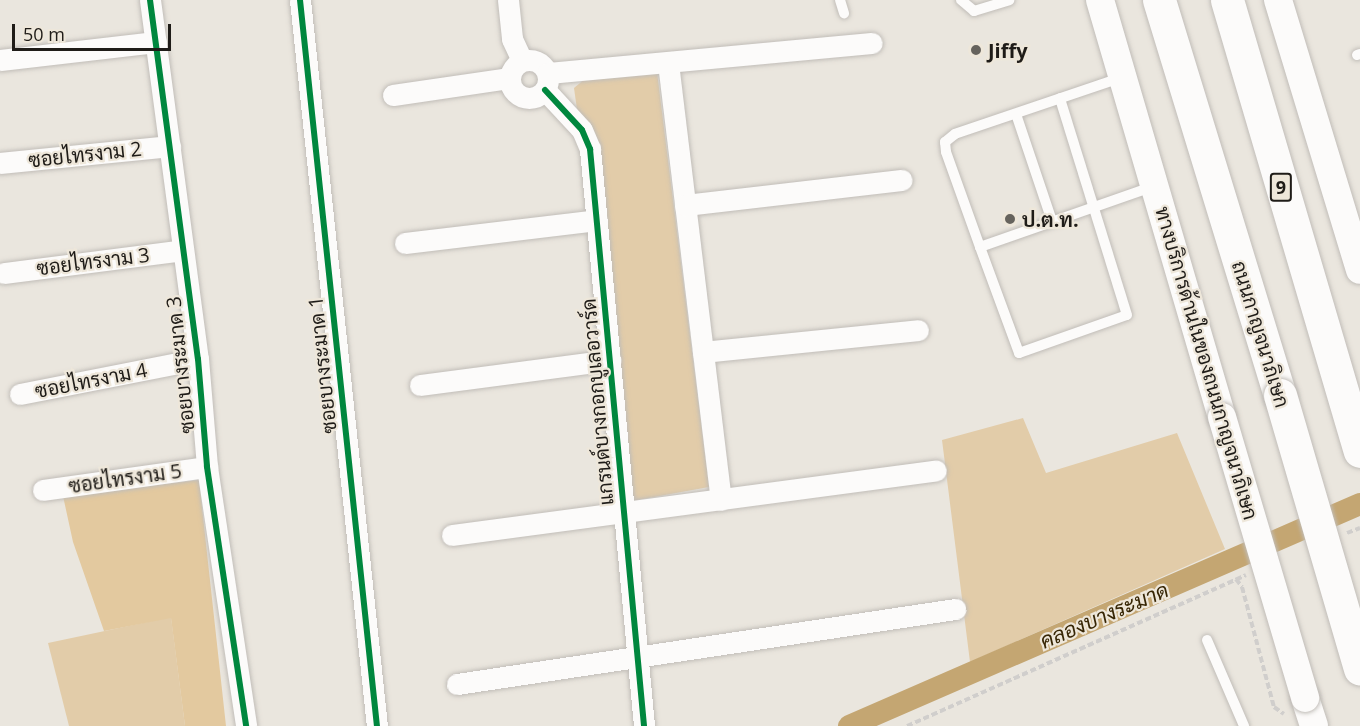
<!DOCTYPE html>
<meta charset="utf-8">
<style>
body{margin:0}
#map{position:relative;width:1360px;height:726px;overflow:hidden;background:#eae6de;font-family:"Open Sans",Sarabun,sans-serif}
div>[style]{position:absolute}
.green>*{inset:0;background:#e2cca9}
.forest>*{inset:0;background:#e3c99f}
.canal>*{height:22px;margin:-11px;padding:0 11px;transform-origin:11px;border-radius:11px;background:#c4a672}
.path>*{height:4px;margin-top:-2px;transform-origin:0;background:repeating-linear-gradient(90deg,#d0cecc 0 6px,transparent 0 9px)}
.roads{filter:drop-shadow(0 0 2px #c1bdb8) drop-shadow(0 0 2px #c1bdb8)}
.service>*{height:10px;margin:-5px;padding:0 5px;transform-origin:5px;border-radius:5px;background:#fcfbfa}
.minor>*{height:21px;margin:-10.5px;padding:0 10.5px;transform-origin:10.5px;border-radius:10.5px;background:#fcfbfa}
.minor>.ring{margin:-10.5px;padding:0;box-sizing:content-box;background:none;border:21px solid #fcfbfa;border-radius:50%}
.secondary>*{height:28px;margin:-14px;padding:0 14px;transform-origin:14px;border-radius:14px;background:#fcfbfa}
.trunk>*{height:33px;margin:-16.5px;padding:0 16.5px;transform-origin:16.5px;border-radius:16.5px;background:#fcfbfa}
.bridges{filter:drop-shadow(0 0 2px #c1bdb8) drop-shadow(0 0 2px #c1bdb8)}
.secondary-bridge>*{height:28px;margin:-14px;padding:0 14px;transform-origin:14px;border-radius:14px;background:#fcfbfa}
.trunk-bridge>*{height:33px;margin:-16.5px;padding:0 16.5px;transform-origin:16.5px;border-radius:16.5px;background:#fcfbfa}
.cycleway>*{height:6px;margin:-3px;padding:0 3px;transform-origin:3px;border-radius:3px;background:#00873e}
.dots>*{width:16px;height:16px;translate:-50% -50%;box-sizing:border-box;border:3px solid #eee7da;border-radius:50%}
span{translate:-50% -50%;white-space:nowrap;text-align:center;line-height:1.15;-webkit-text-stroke:4.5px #eee7da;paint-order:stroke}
.shield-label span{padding:2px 4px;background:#eee7da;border:2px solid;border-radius:4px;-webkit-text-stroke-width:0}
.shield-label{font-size:18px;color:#1f1c18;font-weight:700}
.poi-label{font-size:20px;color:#1f1c18;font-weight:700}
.left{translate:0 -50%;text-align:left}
.street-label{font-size:20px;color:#1f1c18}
.water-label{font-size:21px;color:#372605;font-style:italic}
.scale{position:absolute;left:12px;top:24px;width:159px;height:27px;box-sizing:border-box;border:3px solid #1f1c18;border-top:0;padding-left:8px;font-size:18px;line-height:21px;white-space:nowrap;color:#1f1c18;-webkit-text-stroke:4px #eee7da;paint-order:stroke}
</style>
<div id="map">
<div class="green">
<i style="clip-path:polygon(657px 72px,709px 487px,632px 501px,574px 88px,586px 78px)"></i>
<i style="clip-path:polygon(1023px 418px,1046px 473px,1177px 433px,1225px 549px,970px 662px,942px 440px)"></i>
<i style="clip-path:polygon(171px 617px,185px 726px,69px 726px,48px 643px)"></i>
</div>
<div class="forest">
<i style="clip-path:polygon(199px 480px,226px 726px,185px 726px,171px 618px,104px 631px,73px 542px,63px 496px)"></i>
</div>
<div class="canal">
<i style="left:849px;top:726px;width:557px;rotate:-23.48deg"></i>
</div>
<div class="path">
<i style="left:1347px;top:533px;width:14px;rotate:-21deg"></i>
<i style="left:1236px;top:579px;width:10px;rotate:53deg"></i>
<i style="left:1242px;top:587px;width:124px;rotate:75.1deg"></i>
<i style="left:1274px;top:707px;width:12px;rotate:35deg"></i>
<i style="left:907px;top:726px;width:371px;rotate:-24deg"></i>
</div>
<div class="roads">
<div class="service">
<i style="left:840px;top:0;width:14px;rotate:73deg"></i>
<i style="left:961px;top:0;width:17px;rotate:40deg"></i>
<i style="left:974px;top:11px;width:37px;rotate:-17deg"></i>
<i style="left:1357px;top:55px;width:3px;rotate:-18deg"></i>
<i style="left:1123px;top:77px;width:177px;rotate:161.3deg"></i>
<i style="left:955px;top:134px;width:13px;rotate:141deg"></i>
<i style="left:945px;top:142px;width:10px;rotate:84deg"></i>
<i style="left:946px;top:152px;width:101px;rotate:70.3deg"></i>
<i style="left:980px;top:247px;width:184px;rotate:-19.3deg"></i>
<i style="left:1016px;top:114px;width:113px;rotate:71.4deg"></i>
<i style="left:980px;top:247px;width:113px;rotate:69.8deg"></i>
<i style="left:1019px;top:353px;width:114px;rotate:-19.4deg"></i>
<i style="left:1127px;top:315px;width:227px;rotate:-107.2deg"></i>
<i style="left:1207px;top:640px;width:94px;rotate:66.7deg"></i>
</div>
<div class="minor">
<i style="left:150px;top:0;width:362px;rotate:82.4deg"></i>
<i style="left:198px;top:359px;width:108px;rotate:85.2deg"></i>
<i style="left:207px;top:467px;width:262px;rotate:81.4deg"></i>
<i style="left:300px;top:0;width:730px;rotate:83.95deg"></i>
<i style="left:508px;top:0;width:39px;rotate:84deg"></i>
<i style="left:512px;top:39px;width:23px;rotate:65deg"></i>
<i class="ring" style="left:510px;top:60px;width:17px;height:17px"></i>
<i style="left:0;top:60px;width:157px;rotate:-6.6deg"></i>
<i style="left:668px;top:63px;width:440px;rotate:83.1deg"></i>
<i style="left:548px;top:73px;width:325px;rotate:-5.3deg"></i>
<i style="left:545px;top:90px;width:54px;rotate:47.2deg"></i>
<i style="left:582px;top:130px;width:21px;rotate:67deg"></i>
<i style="left:590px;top:149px;width:580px;rotate:84.65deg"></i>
<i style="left:393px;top:95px;width:118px;rotate:-8.3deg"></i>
<i style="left:0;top:163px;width:171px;rotate:-5.7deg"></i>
<i style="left:685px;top:205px;width:218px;rotate:-6.6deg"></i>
<i style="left:405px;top:243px;width:193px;rotate:-6.8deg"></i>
<i style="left:4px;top:273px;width:180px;rotate:-7.3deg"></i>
<i style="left:703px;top:352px;width:216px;rotate:-5.8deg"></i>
<i style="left:420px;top:385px;width:192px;rotate:-7.5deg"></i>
<i style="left:20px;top:394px;width:181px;rotate:-11.1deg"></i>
<i style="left:43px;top:490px;width:166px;rotate:-8deg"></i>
<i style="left:452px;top:535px;width:488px;rotate:-7.6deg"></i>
<i style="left:457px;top:684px;width:504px;rotate:-8.56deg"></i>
</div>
<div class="secondary">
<i style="left:1100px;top:0;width:434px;rotate:73.7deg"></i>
<i style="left:1278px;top:0;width:282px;rotate:73.1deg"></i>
<i style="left:1305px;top:698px;width:29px;rotate:72deg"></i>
</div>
<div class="trunk">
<i style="left:1159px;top:0;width:413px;rotate:73deg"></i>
<i style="left:1227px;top:0;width:470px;rotate:73.6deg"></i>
</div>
</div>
<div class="bridges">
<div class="secondary-bridge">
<i style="left:1222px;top:417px;width:293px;rotate:73.5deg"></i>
</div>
<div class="trunk-bridge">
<i style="left:1280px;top:395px;width:285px;rotate:73.7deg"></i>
</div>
</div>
<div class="cycleway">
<i style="left:150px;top:0;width:362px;rotate:82.4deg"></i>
<i style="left:198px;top:359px;width:108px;rotate:85.2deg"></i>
<i style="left:207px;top:467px;width:262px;rotate:81.4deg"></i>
<i style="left:300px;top:0;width:730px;rotate:83.95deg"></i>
<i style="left:545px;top:90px;width:54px;rotate:47.2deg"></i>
<i style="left:582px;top:130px;width:21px;rotate:67deg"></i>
<i style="left:590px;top:149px;width:580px;rotate:84.65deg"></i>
</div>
<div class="dots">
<i style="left:976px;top:50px;background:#66635d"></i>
<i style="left:1010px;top:219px;background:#66635d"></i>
</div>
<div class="shield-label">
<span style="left:1281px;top:187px">9</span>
</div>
<div class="poi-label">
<span class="left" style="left:988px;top:50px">Jiffy</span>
<span class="left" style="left:1022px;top:219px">ป.ต.ท.</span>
</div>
<div class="street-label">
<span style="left:85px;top:154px;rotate:-6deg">ซอยไทรงาม 2</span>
<span style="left:93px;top:261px;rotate:-7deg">ซอยไทรงาม 3</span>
<span style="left:1261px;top:334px;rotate:73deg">ถนนกาญจนาภิเษก</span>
<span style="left:1207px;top:363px;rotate:74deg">ทางบริการด้านในของถนนกาญจนาภิเษก</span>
<span style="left:180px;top:365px;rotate:-96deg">ซอยบางระมาด 3</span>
<span style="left:322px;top:365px;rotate:-96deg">ซอยบางระมาด 1</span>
<span style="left:91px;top:380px;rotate:-11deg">ซอยไทรงาม 4</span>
<span style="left:597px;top:402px;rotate:-95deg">แกรนด์บางกอกบูเลอวาร์ด</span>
<span style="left:125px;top:478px;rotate:-8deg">ซอยไทรงาม 5</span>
</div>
<div class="water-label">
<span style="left:1104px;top:615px;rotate:-23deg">คลองบางระมาด</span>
</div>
<div class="scale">50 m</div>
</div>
